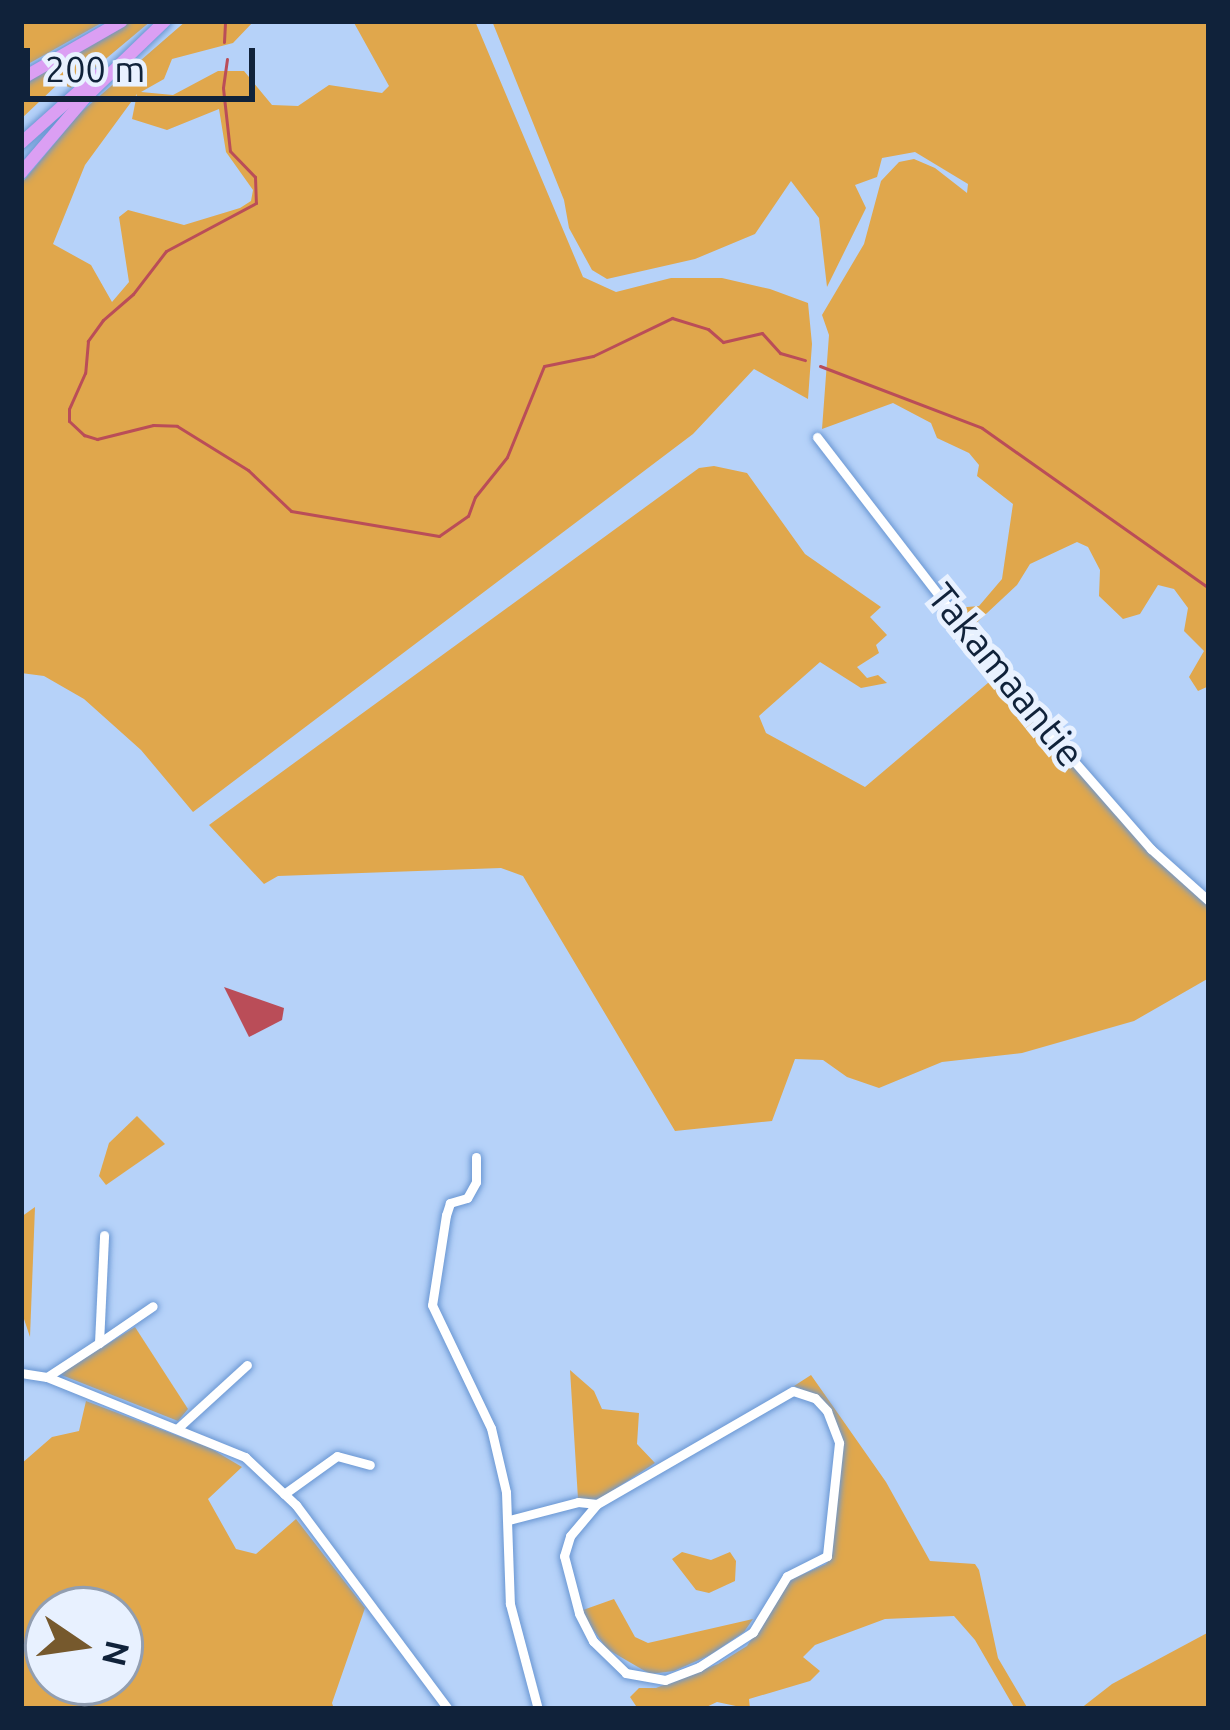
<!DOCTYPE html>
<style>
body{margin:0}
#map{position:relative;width:1230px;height:1730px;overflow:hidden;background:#b6d2f9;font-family:Ubuntu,sans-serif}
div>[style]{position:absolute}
.green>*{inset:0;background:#e0a74c}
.water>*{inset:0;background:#ba4d58}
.stream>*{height:3px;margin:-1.5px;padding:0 1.5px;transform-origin:1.5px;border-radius:1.5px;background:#ba4d58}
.roads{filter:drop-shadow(0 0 3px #6996d2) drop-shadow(0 0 3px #6996d2)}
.minor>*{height:9px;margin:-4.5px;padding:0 4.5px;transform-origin:4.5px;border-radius:4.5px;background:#fff}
.highway>*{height:12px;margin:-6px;padding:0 6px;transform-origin:6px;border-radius:6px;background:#db9ff3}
span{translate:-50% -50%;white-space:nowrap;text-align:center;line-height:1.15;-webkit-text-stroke:10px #e8f1ff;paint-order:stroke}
.street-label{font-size:39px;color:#10223a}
.frame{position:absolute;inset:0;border:24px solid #10223a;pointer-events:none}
.north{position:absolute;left:24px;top:1586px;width:120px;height:120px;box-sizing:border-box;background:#e8f1ff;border:3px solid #929eb0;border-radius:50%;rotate:103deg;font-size:33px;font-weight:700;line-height:48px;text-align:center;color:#10223a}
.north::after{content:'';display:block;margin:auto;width:42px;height:54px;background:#76592d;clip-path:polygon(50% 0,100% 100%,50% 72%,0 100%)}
.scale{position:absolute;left:24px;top:48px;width:231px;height:54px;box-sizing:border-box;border:6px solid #10223a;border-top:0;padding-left:15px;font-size:36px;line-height:42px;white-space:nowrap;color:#10223a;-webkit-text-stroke:9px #e8f1ff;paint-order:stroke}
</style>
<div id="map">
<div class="green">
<i style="clip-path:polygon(21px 21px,105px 21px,21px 68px)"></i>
<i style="clip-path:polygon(131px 21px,151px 21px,71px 88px,59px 83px,21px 119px,21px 84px)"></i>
<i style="clip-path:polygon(evenodd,186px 21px,254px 21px,233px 43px,172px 59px,164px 79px,141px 92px,173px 95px,218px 71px,244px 71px,272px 105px,298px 106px,329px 85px,382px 93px,389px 86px,353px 21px,475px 21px,583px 277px,616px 292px,671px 278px,722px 278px,770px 289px,808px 303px,812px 344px,808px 399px,754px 369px,693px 434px,193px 812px,141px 750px,84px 699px,44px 676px,21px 673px,21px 184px,80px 113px,186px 21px,137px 94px,132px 119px,167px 130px,219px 109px,226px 152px,253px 190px,251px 201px,240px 208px,184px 225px,128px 210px,119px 217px,129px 282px,112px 302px,91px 265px,53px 244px,85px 165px,137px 94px)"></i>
<i style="clip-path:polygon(492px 21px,1209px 21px,1209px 686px,1198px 691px,1189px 677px,1204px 651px,1184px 631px,1188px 608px,1174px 589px,1158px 585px,1140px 614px,1123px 619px,1099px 596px,1100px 570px,1088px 547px,1077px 542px,1030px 564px,1017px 585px,972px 627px,956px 608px,979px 606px,1002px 579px,1013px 504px,977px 476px,979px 465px,969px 453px,937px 438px,931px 423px,893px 403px,822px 429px,829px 335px,822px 315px,864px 244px,881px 181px,899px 162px,914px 159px,935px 168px,967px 193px,968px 184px,915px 152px,882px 158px,877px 177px,855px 185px,866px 208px,827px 287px,819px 218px,791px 181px,755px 234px,695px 259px,607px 279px,592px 270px,569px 228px,564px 200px)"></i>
<i style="clip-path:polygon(714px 466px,747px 473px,805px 554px,881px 607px,870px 617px,887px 635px,876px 645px,879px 653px,857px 667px,867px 678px,878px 675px,887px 683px,861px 688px,820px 662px,759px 716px,766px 733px,865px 787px,995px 677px,1209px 905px,1209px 978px,1134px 1021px,1022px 1053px,942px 1062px,879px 1088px,847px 1077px,823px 1060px,795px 1059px,772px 1121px,675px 1131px,523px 876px,501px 868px,278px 876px,264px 884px,209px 825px,699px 468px)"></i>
<i style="clip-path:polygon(137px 1116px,165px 1144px,106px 1185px,99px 1176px,109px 1143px)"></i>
<i style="clip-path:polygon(35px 1207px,30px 1337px,21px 1310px,21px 1217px)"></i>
<i style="clip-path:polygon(135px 1327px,188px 1409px,178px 1421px,59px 1374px)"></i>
<i style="clip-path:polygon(570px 1370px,594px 1391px,602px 1409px,639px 1413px,637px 1444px,655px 1463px,598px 1500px,578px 1499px)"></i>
<i style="clip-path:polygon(811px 1375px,886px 1482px,930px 1561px,975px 1564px,979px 1570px,998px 1658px,1028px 1709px,1015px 1709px,975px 1640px,954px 1616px,885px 1619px,815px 1645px,803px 1657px,820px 1671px,810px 1681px,749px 1699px,750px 1709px,717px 1702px,702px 1709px,638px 1709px,630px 1697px,639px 1688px,656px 1688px,718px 1664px,747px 1646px,790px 1580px,826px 1564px,832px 1555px,843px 1443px,816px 1396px,794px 1386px)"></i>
<i style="clip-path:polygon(evenodd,86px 1401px,210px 1448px,242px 1467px,208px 1499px,236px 1549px,256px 1554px,296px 1519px,365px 1608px,332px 1703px,334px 1709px,21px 1709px,21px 1464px,52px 1437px,79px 1431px,86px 1401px,48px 1610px,120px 1610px,120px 1682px,48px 1682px,48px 1610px)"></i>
<i style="clip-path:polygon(682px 1552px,711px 1560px,730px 1552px,736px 1561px,735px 1581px,709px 1593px,696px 1590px,672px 1559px)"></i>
<i style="clip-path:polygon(614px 1599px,635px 1637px,648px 1643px,753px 1619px,744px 1632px,710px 1655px,674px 1671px,650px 1674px,607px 1649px,589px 1624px,583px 1610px)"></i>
<i style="clip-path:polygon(1209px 1632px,1209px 1709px,1080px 1709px,1112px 1684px)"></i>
</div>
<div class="water">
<i style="clip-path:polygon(224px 987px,284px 1008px,282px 1020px,249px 1037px)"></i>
</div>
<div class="stream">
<i style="left:224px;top:42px;width:21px;rotate:-87deg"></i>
<i style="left:227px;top:59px;width:29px;rotate:98deg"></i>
<i style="left:223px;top:88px;width:63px;rotate:83.7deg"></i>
<i style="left:230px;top:151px;width:36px;rotate:46deg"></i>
<i style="left:255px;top:177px;width:26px;rotate:88deg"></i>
<i style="left:256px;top:203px;width:102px;rotate:151.9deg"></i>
<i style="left:166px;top:251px;width:54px;rotate:127.5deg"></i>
<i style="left:133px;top:294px;width:40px;rotate:139deg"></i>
<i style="left:103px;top:320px;width:26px;rotate:126deg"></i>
<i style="left:88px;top:341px;width:32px;rotate:95deg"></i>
<i style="left:85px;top:373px;width:39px;rotate:114deg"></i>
<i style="left:69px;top:409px;width:12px;rotate:90deg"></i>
<i style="left:69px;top:421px;width:21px;rotate:43deg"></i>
<i style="left:84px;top:435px;width:14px;rotate:17deg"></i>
<i style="left:97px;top:439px;width:58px;rotate:-14deg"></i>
<i style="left:153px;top:425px;width:24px;rotate:2deg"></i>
<i style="left:177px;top:426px;width:84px;rotate:31.8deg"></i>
<i style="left:248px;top:470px;width:59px;rotate:43.6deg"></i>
<i style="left:291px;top:511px;width:150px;rotate:9.6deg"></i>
<i style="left:439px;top:536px;width:35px;rotate:-35deg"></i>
<i style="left:468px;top:516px;width:20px;rotate:-70deg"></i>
<i style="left:475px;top:497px;width:51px;rotate:-51.3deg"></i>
<i style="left:507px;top:457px;width:98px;rotate:-67.9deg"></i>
<i style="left:544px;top:366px;width:50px;rotate:-11.5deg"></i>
<i style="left:593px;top:356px;width:88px;rotate:-25.7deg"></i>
<i style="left:672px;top:318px;width:38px;rotate:17deg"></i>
<i style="left:708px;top:329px;width:20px;rotate:41deg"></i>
<i style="left:723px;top:342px;width:40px;rotate:-13deg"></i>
<i style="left:762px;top:333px;width:27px;rotate:48deg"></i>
<i style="left:780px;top:353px;width:26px;rotate:16deg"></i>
<i style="left:820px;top:366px;width:173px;rotate:20.9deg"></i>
<i style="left:982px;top:428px;width:278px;rotate:35.2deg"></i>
</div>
<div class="roads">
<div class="minor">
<i style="left:817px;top:437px;width:317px;rotate:52.4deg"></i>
<i style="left:1010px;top:688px;width:214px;rotate:48.8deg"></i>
<i style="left:1151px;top:849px;width:78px;rotate:41.9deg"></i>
<i style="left:476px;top:1157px;width:25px;rotate:90deg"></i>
<i style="left:476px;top:1182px;width:18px;rotate:119deg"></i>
<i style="left:467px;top:1198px;width:18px;rotate:164deg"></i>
<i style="left:450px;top:1203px;width:13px;rotate:108deg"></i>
<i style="left:446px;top:1215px;width:91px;rotate:98.8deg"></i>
<i style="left:432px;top:1305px;width:136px;rotate:64.4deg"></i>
<i style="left:491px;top:1428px;width:66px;rotate:76.8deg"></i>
<i style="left:506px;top:1492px;width:112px;rotate:88deg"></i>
<i style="left:510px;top:1604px;width:109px;rotate:75.1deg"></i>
<i style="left:99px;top:1343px;width:65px;rotate:-34.4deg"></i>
<i style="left:21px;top:1373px;width:26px;rotate:9deg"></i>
<i style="left:47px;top:1377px;width:214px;rotate:22deg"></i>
<i style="left:245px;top:1457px;width:70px;rotate:43.3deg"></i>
<i style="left:296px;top:1505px;width:254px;rotate:53.3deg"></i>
<i style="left:47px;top:1377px;width:62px;rotate:-33.2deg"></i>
<i style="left:99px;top:1343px;width:108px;rotate:-87.3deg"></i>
<i style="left:179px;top:1427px;width:92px;rotate:-42.4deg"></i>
<i style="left:284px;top:1494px;width:65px;rotate:-35.6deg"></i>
<i style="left:337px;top:1456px;width:34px;rotate:15deg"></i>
<i style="left:509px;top:1520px;width:71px;rotate:-14.6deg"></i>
<i style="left:578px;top:1502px;width:19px;rotate:6deg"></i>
<i style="left:597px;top:1504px;width:226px;rotate:-30deg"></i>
<i style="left:793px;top:1391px;width:23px;rotate:18deg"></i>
<i style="left:815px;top:1398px;width:18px;rotate:47deg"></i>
<i style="left:827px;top:1411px;width:34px;rotate:69deg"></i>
<i style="left:839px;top:1443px;width:114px;rotate:96.1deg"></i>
<i style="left:827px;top:1556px;width:45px;rotate:153.4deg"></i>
<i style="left:787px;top:1576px;width:66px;rotate:121.3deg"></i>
<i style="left:753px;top:1632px;width:64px;rotate:147.1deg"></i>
<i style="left:699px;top:1667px;width:36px;rotate:159deg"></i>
<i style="left:665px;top:1680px;width:40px;rotate:-170deg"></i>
<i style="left:626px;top:1673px;width:46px;rotate:-135.9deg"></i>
<i style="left:593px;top:1641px;width:31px;rotate:-117deg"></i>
<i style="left:579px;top:1613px;width:59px;rotate:-104.7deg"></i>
<i style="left:564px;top:1556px;width:21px;rotate:-73deg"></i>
<i style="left:570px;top:1536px;width:42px;rotate:-49.8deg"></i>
</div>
<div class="highway">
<i style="left:21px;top:79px;width:116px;rotate:-29.9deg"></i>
<i style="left:21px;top:143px;width:102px;rotate:-41.8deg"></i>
<i style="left:21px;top:173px;width:99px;rotate:-49.5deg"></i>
<i style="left:85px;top:98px;width:111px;rotate:-43.9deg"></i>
</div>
</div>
<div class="street-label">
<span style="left:1006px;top:675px;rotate:51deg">Takamaantie</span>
</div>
<div class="frame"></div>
<div class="north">N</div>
<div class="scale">200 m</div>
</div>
